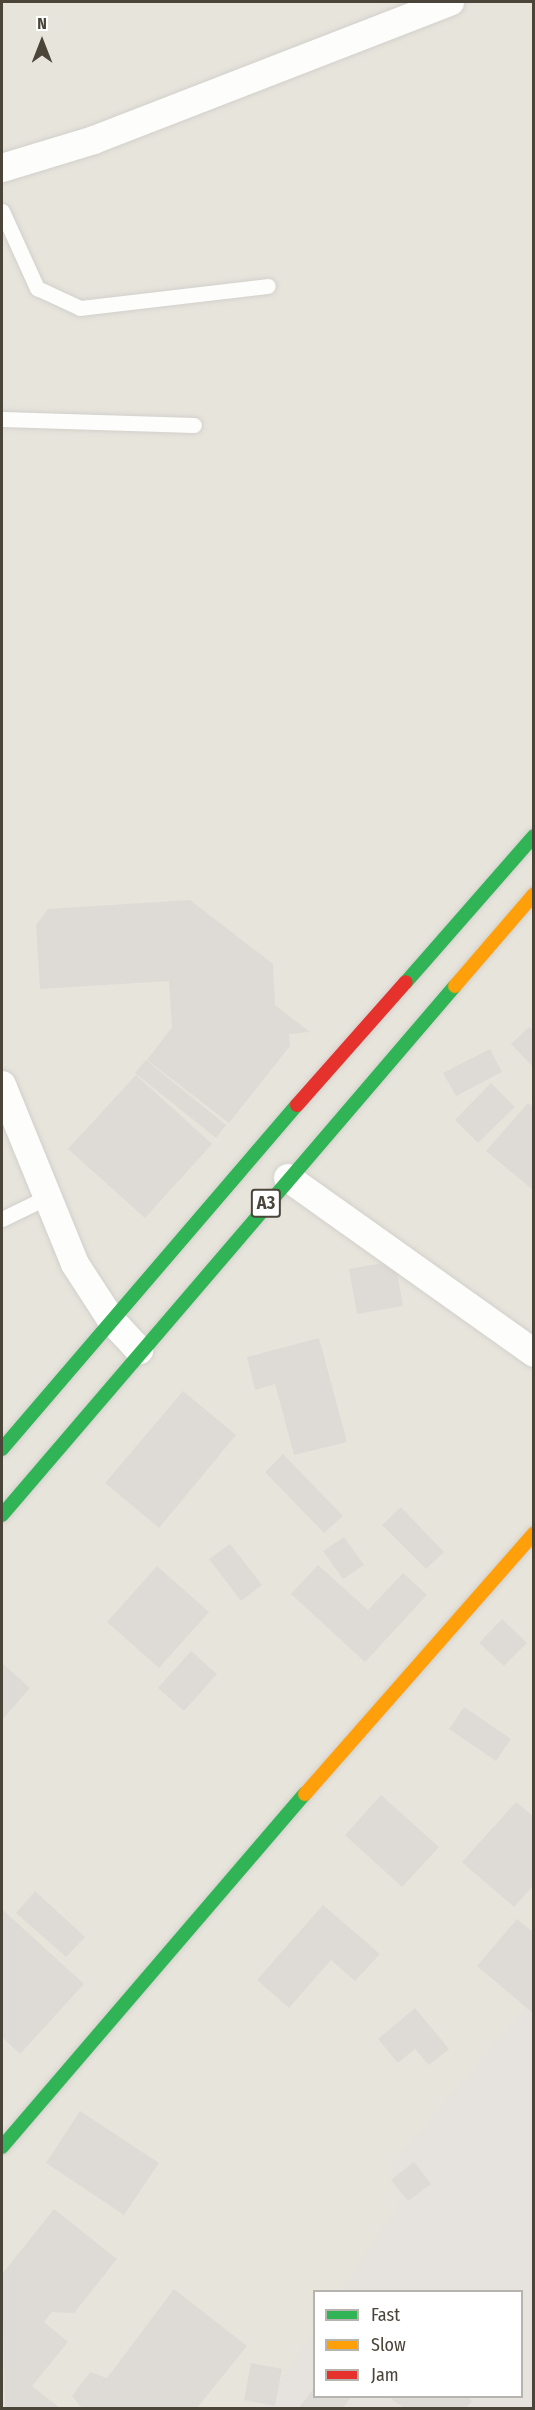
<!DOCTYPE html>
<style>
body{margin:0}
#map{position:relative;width:535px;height:2410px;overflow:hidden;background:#f4f2ee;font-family:"Fira Sans Condensed",sans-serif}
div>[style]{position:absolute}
.residential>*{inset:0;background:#e7e4dc}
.industrial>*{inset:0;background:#e6e2de}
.building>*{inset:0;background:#dedbd6}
.roads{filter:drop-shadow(0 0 2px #d2d0cb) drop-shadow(0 0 2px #d2d0cb)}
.lane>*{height:15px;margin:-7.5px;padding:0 7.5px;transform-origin:7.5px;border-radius:7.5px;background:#fdfdfc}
.street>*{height:28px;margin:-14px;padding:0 14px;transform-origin:14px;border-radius:14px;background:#fdfdfc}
.fast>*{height:14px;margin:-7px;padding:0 7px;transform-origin:7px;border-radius:7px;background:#30b455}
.slow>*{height:14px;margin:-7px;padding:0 7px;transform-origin:7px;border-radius:7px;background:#ff9f0a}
.jam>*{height:14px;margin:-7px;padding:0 7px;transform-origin:7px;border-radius:7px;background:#e5322d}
span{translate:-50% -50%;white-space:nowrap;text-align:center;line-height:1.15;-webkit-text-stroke:5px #fff;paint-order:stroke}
.shield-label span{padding:2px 4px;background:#fff;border:2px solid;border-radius:4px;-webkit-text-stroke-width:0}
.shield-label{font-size:18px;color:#4b4439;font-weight:700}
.frame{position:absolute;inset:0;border:3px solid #4b4439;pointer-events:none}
.legend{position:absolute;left:313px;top:2290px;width:210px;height:108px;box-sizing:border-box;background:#fff;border:2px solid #b7b4b0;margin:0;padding:8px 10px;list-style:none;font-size:18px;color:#4b4439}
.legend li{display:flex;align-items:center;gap:12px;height:30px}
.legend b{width:30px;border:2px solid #b7b4b0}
.north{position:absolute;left:12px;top:12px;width:60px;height:60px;-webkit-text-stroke:4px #fff;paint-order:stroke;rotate:0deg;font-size:16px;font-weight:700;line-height:24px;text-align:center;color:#4b4439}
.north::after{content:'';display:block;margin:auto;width:21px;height:27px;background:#4b4439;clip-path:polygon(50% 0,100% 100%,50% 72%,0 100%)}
</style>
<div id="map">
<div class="residential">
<i style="clip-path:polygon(evenodd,2px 2px,533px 2px,533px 2408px,2px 2408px,2px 2px,314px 2292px,522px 2292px,522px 2396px,314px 2396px,314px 2292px)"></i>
</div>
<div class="industrial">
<i style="clip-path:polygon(533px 1998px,533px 2408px,263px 2408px,314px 2331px,314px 2396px,522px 2396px,522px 2292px,341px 2291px,400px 2202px,390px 2166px)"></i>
</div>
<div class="building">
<i style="clip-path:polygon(190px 900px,273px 964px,275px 1005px,310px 1032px,289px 1034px,290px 1046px,229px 1123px,147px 1060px,172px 1027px,169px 981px,40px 989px,36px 925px,48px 909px)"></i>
<i style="clip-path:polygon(529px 1027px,534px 1032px,534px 1068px,511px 1044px)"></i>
<i style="clip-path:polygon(490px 1049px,502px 1072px,456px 1096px,443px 1073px)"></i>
<i style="clip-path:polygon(146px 1060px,226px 1125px,216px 1138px,135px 1073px)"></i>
<i style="clip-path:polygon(136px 1075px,212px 1144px,145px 1218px,68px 1149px)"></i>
<i style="clip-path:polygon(491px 1083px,515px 1107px,478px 1143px,455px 1120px)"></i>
<i style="clip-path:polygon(528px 1103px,534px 1107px,534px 1191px,486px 1151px)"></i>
<i style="clip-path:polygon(395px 1261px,403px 1306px,357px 1314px,349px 1269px)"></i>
<i style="clip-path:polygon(319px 1338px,347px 1442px,294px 1455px,275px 1384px,255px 1390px,247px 1357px)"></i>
<i style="clip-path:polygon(183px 1391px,236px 1435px,159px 1528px,105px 1483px)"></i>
<i style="clip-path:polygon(283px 1454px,343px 1516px,324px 1533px,265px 1472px)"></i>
<i style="clip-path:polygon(401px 1507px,444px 1552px,426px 1569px,382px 1525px)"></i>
<i style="clip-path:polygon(344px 1537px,364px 1565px,343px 1579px,323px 1551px)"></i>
<i style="clip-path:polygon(230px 1544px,262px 1585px,241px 1601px,209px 1559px)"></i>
<i style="clip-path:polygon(318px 1565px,368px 1610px,403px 1573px,427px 1595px,365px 1662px,291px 1594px)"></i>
<i style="clip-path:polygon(157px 1566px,209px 1612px,159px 1668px,107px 1622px)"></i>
<i style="clip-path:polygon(502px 1619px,527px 1643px,504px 1666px,479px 1643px)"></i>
<i style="clip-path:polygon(191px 1651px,217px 1674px,184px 1711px,158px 1688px)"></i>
<i style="clip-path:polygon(2px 1663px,30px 1688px,2px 1720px)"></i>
<i style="clip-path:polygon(464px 1707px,511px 1739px,496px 1761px,449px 1729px)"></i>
<i style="clip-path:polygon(381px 1795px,439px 1847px,402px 1887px,345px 1835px)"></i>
<i style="clip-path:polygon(516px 1802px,534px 1817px,534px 1885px,514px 1907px,462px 1862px)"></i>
<i style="clip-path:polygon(35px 1891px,85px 1937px,66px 1957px,16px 1913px)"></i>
<i style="clip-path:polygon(323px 1905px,380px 1954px,355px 1981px,331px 1960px,289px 2008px,257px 1980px)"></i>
<i style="clip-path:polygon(2px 1909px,84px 1984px,20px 2054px,2px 2037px)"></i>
<i style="clip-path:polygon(517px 1919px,534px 1933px,534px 2014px,477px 1966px)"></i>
<i style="clip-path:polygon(415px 2008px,449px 2049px,429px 2065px,415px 2049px,398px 2063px,378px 2039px)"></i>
<i style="clip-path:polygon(80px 2111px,159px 2163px,124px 2215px,46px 2163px)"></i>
<i style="clip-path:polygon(414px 2162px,431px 2184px,408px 2201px,391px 2180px)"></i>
<i style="clip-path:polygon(54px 2209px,117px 2259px,74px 2313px,52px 2312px,44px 2322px,68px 2342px,32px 2386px,60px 2408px,5px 2408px,2px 2274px)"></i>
<i style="clip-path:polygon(174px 2289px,247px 2346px,197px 2408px,82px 2408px,72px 2396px,90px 2372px,107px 2378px)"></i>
<i style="clip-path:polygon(251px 2363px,282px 2369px,275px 2406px,244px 2400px)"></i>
<i style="clip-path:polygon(314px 2388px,314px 2396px,352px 2396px,343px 2408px,299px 2408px)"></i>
<i style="clip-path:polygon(388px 2396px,467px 2396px,472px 2401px,466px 2408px,404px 2408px)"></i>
</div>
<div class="roads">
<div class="lane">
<i style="left:2px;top:211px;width:85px;rotate:65.6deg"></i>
<i style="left:37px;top:288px;width:47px;rotate:24.9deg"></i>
<i style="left:80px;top:308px;width:189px;rotate:-6.7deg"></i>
<i style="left:2px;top:419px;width:192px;rotate:1.8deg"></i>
<i style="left:2px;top:1219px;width:48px;rotate:-26deg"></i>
</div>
<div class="street">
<i style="left:2px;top:168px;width:96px;rotate:-16.9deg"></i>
<i style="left:94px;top:140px;width:382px;rotate:-21.2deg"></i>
<i style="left:2px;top:1085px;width:193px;rotate:67.8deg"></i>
<i style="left:75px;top:1264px;width:68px;rotate:57deg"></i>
<i style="left:112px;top:1321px;width:40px;rotate:47deg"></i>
<i style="left:288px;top:1178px;width:302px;rotate:35.4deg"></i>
</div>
<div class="fast">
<i style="left:406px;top:982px;width:194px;rotate:-48.8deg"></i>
<i style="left:2px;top:1449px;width:453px;rotate:-49.4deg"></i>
<i style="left:2px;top:1515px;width:696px;rotate:-49.43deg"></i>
<i style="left:2px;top:2147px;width:465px;rotate:-49.4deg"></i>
</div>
<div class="slow">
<i style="left:455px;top:986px;width:121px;rotate:-49.3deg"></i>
<i style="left:305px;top:1794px;width:347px;rotate:-48.7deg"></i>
</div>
<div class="jam">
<i style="left:297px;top:1105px;width:164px;rotate:-48.5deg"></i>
</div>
</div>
<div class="shield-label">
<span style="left:266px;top:1203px">A3</span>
</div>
<div class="frame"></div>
<ul class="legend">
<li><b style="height:8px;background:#30b455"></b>Fast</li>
<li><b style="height:8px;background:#ff9f0a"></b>Slow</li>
<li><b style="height:8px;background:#e5322d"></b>Jam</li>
</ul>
<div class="north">N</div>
</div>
